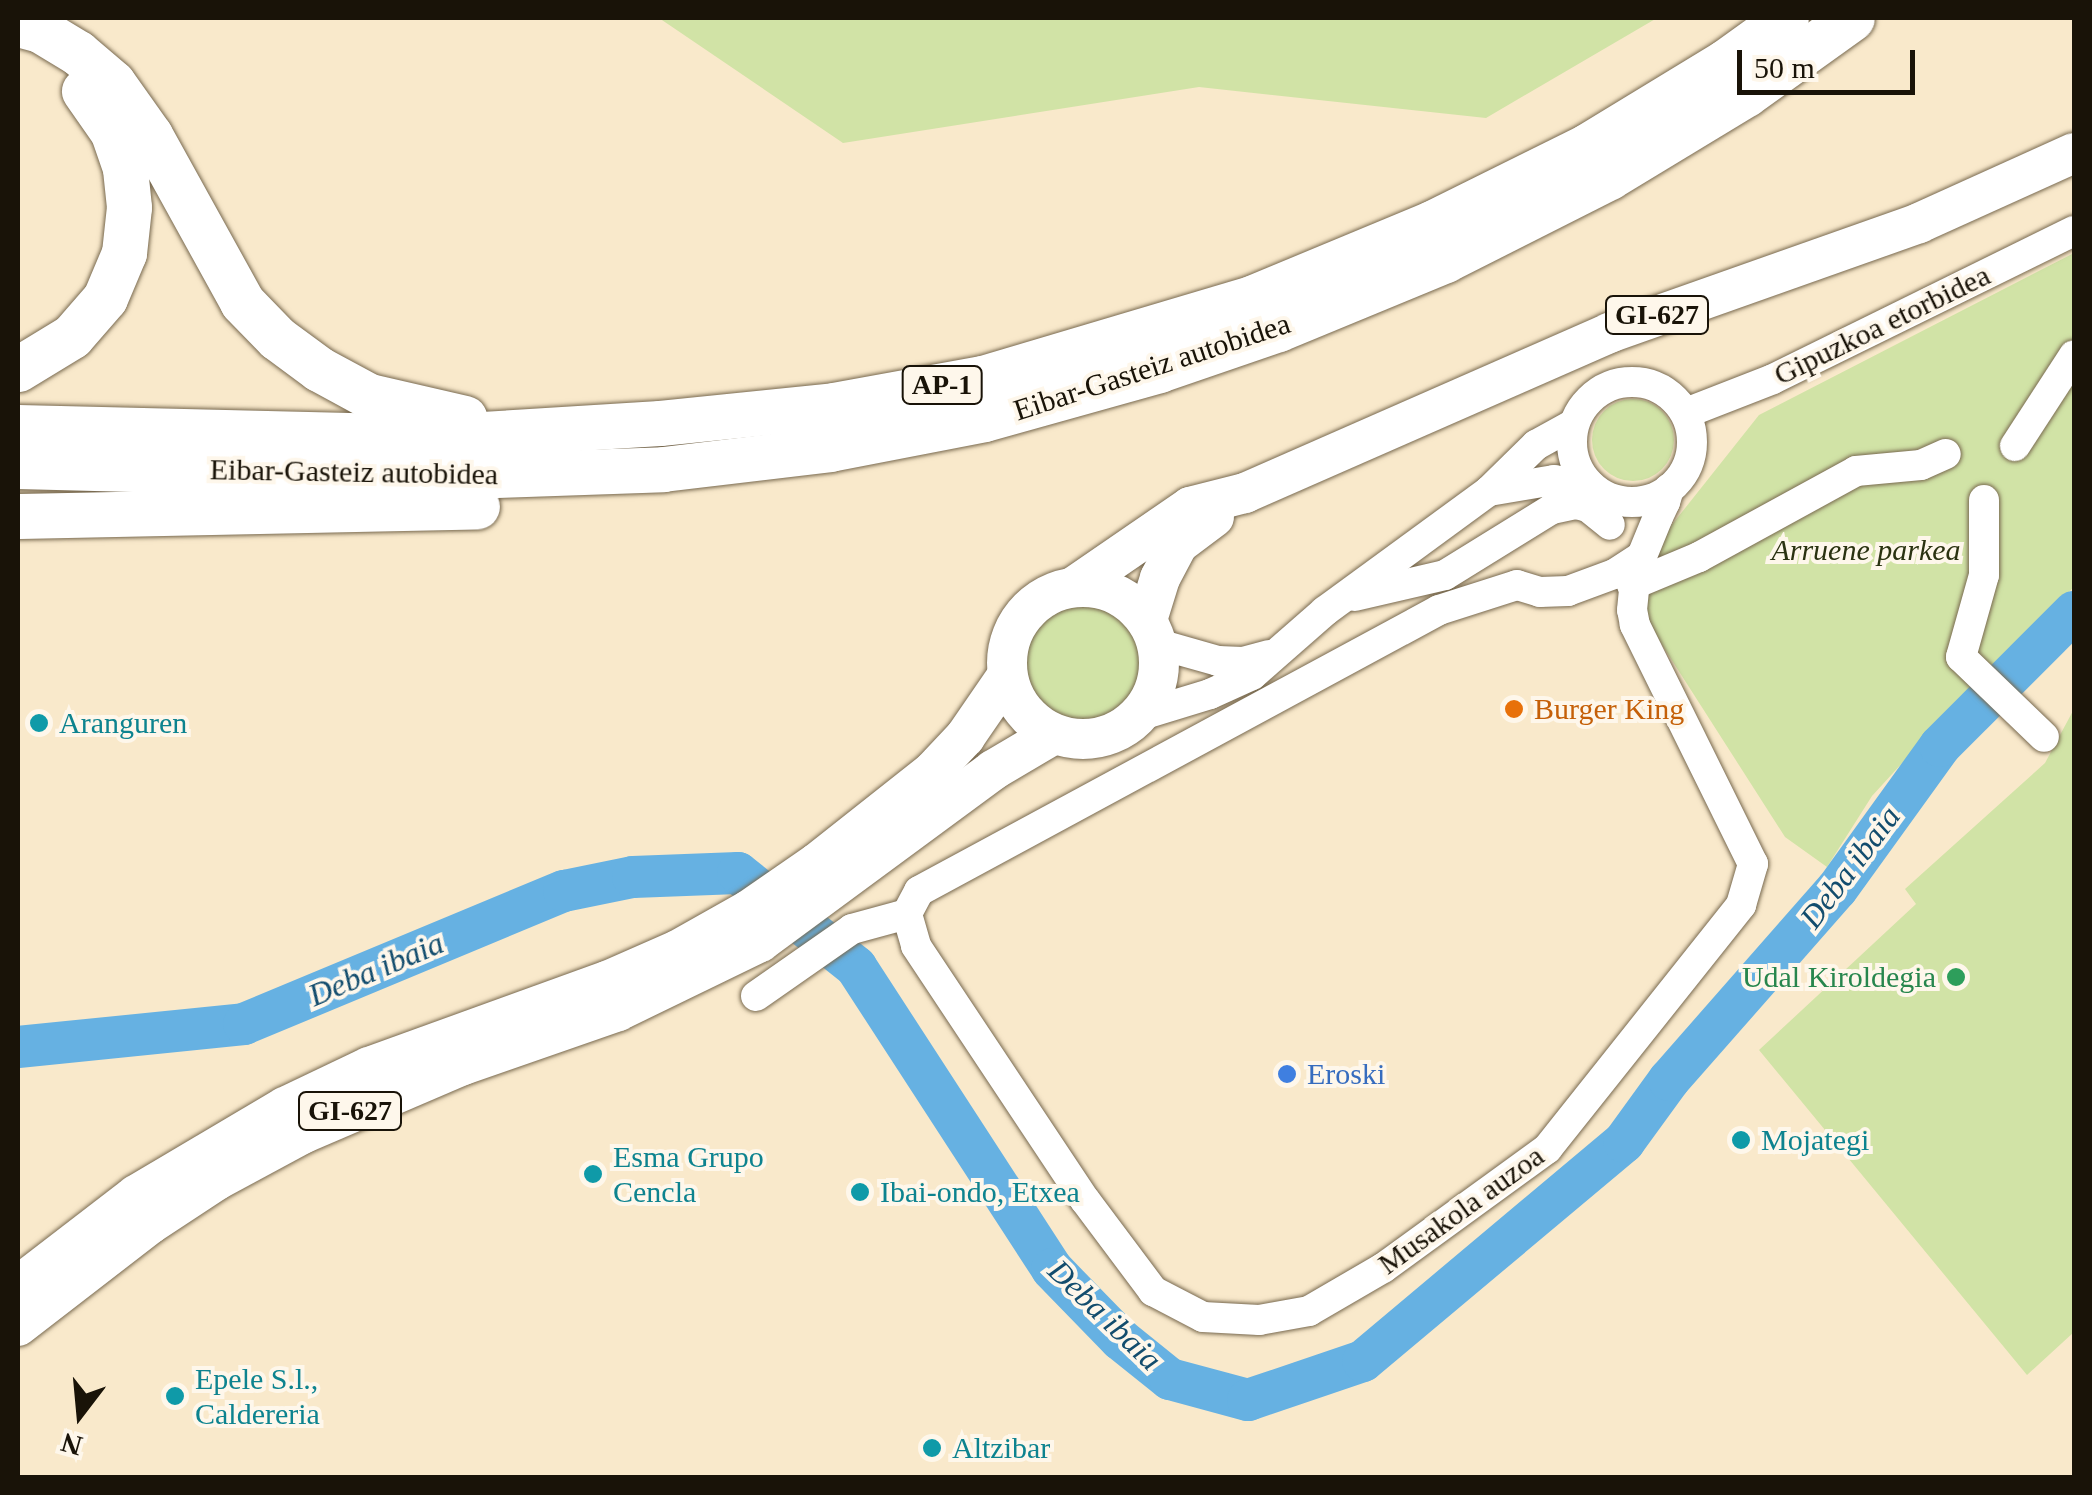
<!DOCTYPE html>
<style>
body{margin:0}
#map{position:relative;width:2092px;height:1495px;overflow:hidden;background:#f9e9cb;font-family:Georgia,serif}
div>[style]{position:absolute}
.green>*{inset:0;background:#d1e3a6}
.round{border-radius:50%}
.river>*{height:42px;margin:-21px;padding:0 21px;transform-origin:21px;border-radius:21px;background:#66b1e2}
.roads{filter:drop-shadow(0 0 2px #78694f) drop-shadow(0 0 2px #78694f)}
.minor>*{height:30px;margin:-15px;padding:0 15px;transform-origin:15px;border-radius:15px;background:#fff}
.minor>.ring{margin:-15px;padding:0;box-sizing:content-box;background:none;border:30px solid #fff;border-radius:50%}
.major>*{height:40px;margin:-20px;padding:0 20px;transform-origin:20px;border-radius:20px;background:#fff}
.major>.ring{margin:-20px;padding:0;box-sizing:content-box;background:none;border:40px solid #fff;border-radius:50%}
.highway>*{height:45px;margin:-22.5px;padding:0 22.5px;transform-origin:22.5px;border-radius:22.5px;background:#fff}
.dots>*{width:28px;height:28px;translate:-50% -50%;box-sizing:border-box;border:5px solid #fef7eb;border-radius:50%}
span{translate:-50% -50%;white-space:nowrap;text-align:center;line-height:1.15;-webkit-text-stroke:8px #fef7eb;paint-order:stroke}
.shield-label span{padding:2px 8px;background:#fef7eb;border:2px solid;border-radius:8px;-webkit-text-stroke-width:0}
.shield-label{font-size:28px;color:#191308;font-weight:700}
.street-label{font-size:30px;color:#191308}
.park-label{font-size:30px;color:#2a3211;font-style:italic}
.food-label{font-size:30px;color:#c56008}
.left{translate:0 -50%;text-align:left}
.culture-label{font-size:30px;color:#0d838f}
.leisure-label{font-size:30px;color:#27864d}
.right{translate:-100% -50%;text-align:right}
.shop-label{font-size:30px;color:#366cbe}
.water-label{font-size:32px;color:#134d6e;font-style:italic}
.frame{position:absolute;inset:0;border:20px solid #191308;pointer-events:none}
.north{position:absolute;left:30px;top:1365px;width:100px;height:100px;-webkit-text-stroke:8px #fef7eb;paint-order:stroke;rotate:196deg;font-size:28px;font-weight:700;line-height:40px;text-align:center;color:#191308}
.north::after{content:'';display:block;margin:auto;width:35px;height:45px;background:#191308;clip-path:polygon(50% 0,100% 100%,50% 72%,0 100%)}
.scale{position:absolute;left:1737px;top:50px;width:178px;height:45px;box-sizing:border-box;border:5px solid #191308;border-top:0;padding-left:12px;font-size:30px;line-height:35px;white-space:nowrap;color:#191308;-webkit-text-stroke:8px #fef7eb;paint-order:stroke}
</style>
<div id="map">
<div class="green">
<i style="clip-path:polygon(659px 18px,1657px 18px,1486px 118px,1199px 87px,843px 143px)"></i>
<i style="clip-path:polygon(2074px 253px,2074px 587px,1990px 667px,1872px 796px,1827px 867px,1785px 837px,1648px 623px,1638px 601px,1659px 541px,1759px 415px)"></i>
<i class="round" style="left:1592px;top:399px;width:82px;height:82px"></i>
<i class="round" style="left:1019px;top:596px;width:132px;height:132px"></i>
<i style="clip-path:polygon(2074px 709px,2074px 1332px,2027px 1375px,1759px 1050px,1916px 904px,1905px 889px,2045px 763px)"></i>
</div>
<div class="river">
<i style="left:18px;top:1047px;width:227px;rotate:-5.8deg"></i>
<i style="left:244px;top:1024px;width:347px;rotate:-22.6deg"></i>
<i style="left:564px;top:891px;width:70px;rotate:-11.5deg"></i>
<i style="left:633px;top:877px;width:105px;rotate:-2.2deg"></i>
<i style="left:738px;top:873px;width:151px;rotate:38.5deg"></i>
<i style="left:856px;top:967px;width:360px;rotate:57deg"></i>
<i style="left:1052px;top:1269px;width:98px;rotate:45.8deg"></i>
<i style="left:1120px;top:1339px;width:64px;rotate:38.7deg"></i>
<i style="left:1170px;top:1379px;width:81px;rotate:15.1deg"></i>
<i style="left:1248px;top:1400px;width:121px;rotate:-18.7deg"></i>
<i style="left:1363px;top:1361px;width:341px;rotate:-40deg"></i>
<i style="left:1624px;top:1142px;width:77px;rotate:-54deg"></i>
<i style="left:1669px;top:1080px;width:254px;rotate:-48.7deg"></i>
<i style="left:1837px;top:889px;width:176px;rotate:-54.2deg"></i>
<i style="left:1940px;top:746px;width:190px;rotate:-45deg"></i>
</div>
<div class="roads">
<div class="minor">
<i class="ring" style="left:1572px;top:382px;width:90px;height:90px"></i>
<i style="left:1686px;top:413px;width:93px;rotate:-21.3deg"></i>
<i style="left:1773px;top:379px;width:335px;rotate:-26.2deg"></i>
<i style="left:2015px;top:446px;width:108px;rotate:-57deg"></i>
<i style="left:1489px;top:491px;width:66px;rotate:-9.6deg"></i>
<i style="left:1554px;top:480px;width:36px;rotate:8deg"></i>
<i style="left:1984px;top:500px;width:75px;rotate:90deg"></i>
<i style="left:1984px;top:575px;width:85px;rotate:105.7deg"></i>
<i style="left:1961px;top:657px;width:115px;rotate:43.9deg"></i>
<i style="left:1642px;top:556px;width:33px;rotate:147deg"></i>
<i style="left:1614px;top:574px;width:49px;rotate:159.7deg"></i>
<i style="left:1568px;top:591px;width:28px;rotate:178deg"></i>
<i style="left:1540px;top:592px;width:24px;rotate:-163deg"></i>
<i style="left:1517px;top:585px;width:82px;rotate:162.2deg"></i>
<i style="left:1439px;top:610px;width:591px;rotate:151.61deg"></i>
<i style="left:919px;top:891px;width:26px;rotate:118deg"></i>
<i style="left:907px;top:914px;width:33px;rotate:74deg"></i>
<i style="left:916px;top:946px;width:305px;rotate:56.4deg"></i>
<i style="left:1085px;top:1200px;width:114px;rotate:53.2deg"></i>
<i style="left:1153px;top:1291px;width:56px;rotate:27.5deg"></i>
<i style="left:1203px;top:1317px;width:56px;rotate:3.1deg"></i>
<i style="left:1259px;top:1320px;width:51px;rotate:-10.2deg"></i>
<i style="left:1309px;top:1311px;width:86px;rotate:-30.2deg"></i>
<i style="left:1383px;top:1268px;width:203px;rotate:-36deg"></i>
<i style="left:1547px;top:1149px;width:312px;rotate:-51.5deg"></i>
<i style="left:1741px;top:905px;width:43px;rotate:-73.7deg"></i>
<i style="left:1753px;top:864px;width:267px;rotate:-116.3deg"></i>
<i style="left:1635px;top:625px;width:15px;rotate:-101deg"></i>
<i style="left:1632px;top:610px;width:40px;rotate:-84.3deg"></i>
<i style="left:1636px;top:570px;width:5px;rotate:-79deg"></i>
<i style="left:1637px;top:565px;width:10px;rotate:-61deg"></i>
<i style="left:1642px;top:556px;width:42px;rotate:-67.7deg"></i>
<i style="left:1658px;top:517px;width:17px;rotate:-65deg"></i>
<i style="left:1665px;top:502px;width:14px;rotate:-73deg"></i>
<i style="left:1632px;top:585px;width:73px;rotate:-22.7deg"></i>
<i style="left:1699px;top:557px;width:179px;rotate:-28.7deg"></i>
<i style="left:1856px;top:471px;width:65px;rotate:-5.3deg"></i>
<i style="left:1921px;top:465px;width:27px;rotate:-24deg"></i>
<i style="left:1355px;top:596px;width:92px;rotate:-13.1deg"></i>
<i style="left:1445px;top:575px;width:126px;rotate:-31.7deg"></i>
<i style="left:1552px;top:509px;width:25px;rotate:-12deg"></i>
<i style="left:1576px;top:504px;width:12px;rotate:14deg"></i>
<i style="left:1588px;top:507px;width:28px;rotate:39deg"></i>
<i style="left:1158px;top:644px;width:62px;rotate:15.8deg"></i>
<i style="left:1218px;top:661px;width:25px;rotate:2deg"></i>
<i style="left:1243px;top:662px;width:27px;rotate:-15deg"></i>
<i style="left:1138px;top:716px;width:75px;rotate:-17deg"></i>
<i style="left:1210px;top:694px;width:46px;rotate:-24.3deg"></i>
<i style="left:1252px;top:675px;width:97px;rotate:-41.2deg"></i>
<i style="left:1325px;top:611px;width:203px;rotate:-36.2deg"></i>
<i style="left:1489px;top:491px;width:66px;rotate:-44.4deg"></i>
<i style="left:1536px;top:445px;width:43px;rotate:-28.9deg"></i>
<i style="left:756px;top:996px;width:117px;rotate:-34.9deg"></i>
<i style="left:852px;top:929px;width:57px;rotate:-15.3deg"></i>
</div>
<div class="major">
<i style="left:1075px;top:586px;width:140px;rotate:-34.5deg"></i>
<i style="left:1190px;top:507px;width:57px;rotate:-14.3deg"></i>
<i style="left:1245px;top:493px;width:398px;rotate:-23.7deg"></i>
<i style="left:1609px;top:333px;width:329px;rotate:-19.5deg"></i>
<i style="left:1919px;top:223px;width:170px;rotate:-24.3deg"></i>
<i class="ring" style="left:1007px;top:587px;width:112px;height:112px"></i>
<i style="left:1147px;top:620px;width:44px;rotate:-72.8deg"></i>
<i style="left:1160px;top:578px;width:38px;rotate:-62deg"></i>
<i style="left:1178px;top:544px;width:45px;rotate:-36.9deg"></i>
<i style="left:18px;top:1286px;width:149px;rotate:-37.6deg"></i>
<i style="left:136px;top:1195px;width:173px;rotate:-30.6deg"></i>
<i style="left:285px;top:1107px;width:93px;rotate:-25.5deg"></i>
<i style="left:369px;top:1067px;width:253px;rotate:-19.9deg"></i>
<i style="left:607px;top:981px;width:77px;rotate:-23.6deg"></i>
<i style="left:678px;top:950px;width:81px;rotate:-29.4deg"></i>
<i style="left:749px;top:910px;width:83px;rotate:-34.7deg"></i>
<i style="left:817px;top:863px;width:148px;rotate:-38.4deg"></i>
<i style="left:933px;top:771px;width:47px;rotate:-46.7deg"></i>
<i style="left:965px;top:737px;width:74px;rotate:-55.5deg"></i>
<i style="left:18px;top:1326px;width:167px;rotate:-37.7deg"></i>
<i style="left:150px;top:1224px;width:80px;rotate:-33.3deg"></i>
<i style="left:217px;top:1180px;width:97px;rotate:-28.4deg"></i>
<i style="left:302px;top:1134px;width:175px;rotate:-23.2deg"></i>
<i style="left:463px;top:1065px;width:164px;rotate:-19.2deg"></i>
<i style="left:618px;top:1011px;width:158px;rotate:-25.9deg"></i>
<i style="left:760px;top:942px;width:290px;rotate:-36.4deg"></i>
<i style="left:993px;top:770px;width:71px;rotate:-30.5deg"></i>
</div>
<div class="highway">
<i style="left:18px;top:24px;width:23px;rotate:15deg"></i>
<i style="left:40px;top:30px;width:44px;rotate:31.2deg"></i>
<i style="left:78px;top:53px;width:46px;rotate:40.6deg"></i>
<i style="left:113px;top:83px;width:64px;rotate:54.6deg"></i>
<i style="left:150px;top:135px;width:191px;rotate:61.1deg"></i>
<i style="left:242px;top:302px;width:50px;rotate:45.8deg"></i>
<i style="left:277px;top:338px;width:52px;rotate:36.4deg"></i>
<i style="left:319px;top:369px;width:57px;rotate:28.4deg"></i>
<i style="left:369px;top:396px;width:98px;rotate:12.9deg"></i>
<i style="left:18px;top:369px;width:63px;rotate:-31.4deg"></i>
<i style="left:72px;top:336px;width:50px;rotate:-49deg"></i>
<i style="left:105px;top:298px;width:49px;rotate:-67.1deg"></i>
<i style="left:124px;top:253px;width:46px;rotate:-83.8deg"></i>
<i style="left:129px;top:207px;width:39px;rotate:-96deg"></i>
<i style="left:125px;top:168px;width:39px;rotate:-109deg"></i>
<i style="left:112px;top:131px;width:49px;rotate:-125deg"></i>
<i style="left:18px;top:427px;width:414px;rotate:1.4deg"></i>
<i style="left:432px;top:437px;width:228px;rotate:-3.5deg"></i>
<i style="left:660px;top:423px;width:175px;rotate:-5.9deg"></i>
<i style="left:834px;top:405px;width:151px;rotate:-10.3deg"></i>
<i style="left:983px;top:378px;width:283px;rotate:-16.6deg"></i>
<i style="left:1254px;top:297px;width:193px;rotate:-22.6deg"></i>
<i style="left:1432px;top:223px;width:173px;rotate:-26.4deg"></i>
<i style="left:1587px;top:146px;width:162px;rotate:-31.3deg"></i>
<i style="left:1725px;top:62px;width:75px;rotate:-35.8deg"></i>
<i style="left:18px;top:466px;width:421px;rotate:1.5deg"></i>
<i style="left:439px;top:477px;width:224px;rotate:-2deg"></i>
<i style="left:663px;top:469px;width:168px;rotate:-6.8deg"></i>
<i style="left:830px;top:449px;width:157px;rotate:-11deg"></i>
<i style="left:984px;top:419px;width:182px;rotate:-15.6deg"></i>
<i style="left:1159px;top:370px;width:126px;rotate:-19deg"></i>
<i style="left:1278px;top:329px;width:181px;rotate:-22.4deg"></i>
<i style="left:1445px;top:260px;width:184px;rotate:-26.8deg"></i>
<i style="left:1609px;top:177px;width:160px;rotate:-31.2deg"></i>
<i style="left:1746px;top:94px;width:130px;rotate:-35.6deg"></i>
<i style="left:18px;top:516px;width:459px;rotate:-1.2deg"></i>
</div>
</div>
<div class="dots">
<i style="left:1514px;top:709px;background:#e8710a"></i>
<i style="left:39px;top:723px;background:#0f9aa8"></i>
<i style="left:1956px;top:977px;background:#2e9e5b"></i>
<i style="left:1287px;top:1074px;background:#3f7fe0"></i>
<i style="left:1741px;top:1140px;background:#0f9aa8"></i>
<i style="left:593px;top:1174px;background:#0f9aa8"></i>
<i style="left:860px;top:1192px;background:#0f9aa8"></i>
<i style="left:175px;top:1396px;background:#0f9aa8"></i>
<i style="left:932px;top:1448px;background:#0f9aa8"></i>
</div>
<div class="shield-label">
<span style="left:1657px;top:315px">GI-627</span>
<span style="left:942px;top:385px">AP-1</span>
<span style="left:350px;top:1111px">GI-627</span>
</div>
<div class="street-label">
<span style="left:1882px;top:325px;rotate:-26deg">Gipuzkoa etorbidea</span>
<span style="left:1152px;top:367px;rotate:-18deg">Eibar-Gasteiz autobidea</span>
<span style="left:354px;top:472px;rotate:1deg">Eibar-Gasteiz autobidea</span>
<span style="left:1461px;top:1210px;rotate:-36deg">Musakola auzoa</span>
</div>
<div class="park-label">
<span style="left:1866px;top:550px">Arruene parkea</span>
</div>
<div class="food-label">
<span class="left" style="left:1534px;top:709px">Burger King</span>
</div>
<div class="culture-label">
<span class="left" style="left:59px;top:723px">Aranguren</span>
<span class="left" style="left:1761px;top:1140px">Mojategi</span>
<span class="left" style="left:613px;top:1174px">Esma Grupo<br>Cencla</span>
<span class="left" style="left:880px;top:1192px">Ibai-ondo, Etxea</span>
<span class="left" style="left:195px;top:1396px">Epele S.l.,<br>Caldereria</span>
<span class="left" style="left:952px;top:1448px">Altzibar</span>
</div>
<div class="leisure-label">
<span class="right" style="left:1936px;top:977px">Udal Kiroldegia</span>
</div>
<div class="shop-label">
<span class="left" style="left:1307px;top:1074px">Eroski</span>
</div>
<div class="water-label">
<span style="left:1850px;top:867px;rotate:-53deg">Deba ibaia</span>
<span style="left:376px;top:969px;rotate:-23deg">Deba ibaia</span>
<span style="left:1105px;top:1315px;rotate:44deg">Deba ibaia</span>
</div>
<div class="frame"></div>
<div class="north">N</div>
<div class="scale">50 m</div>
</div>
